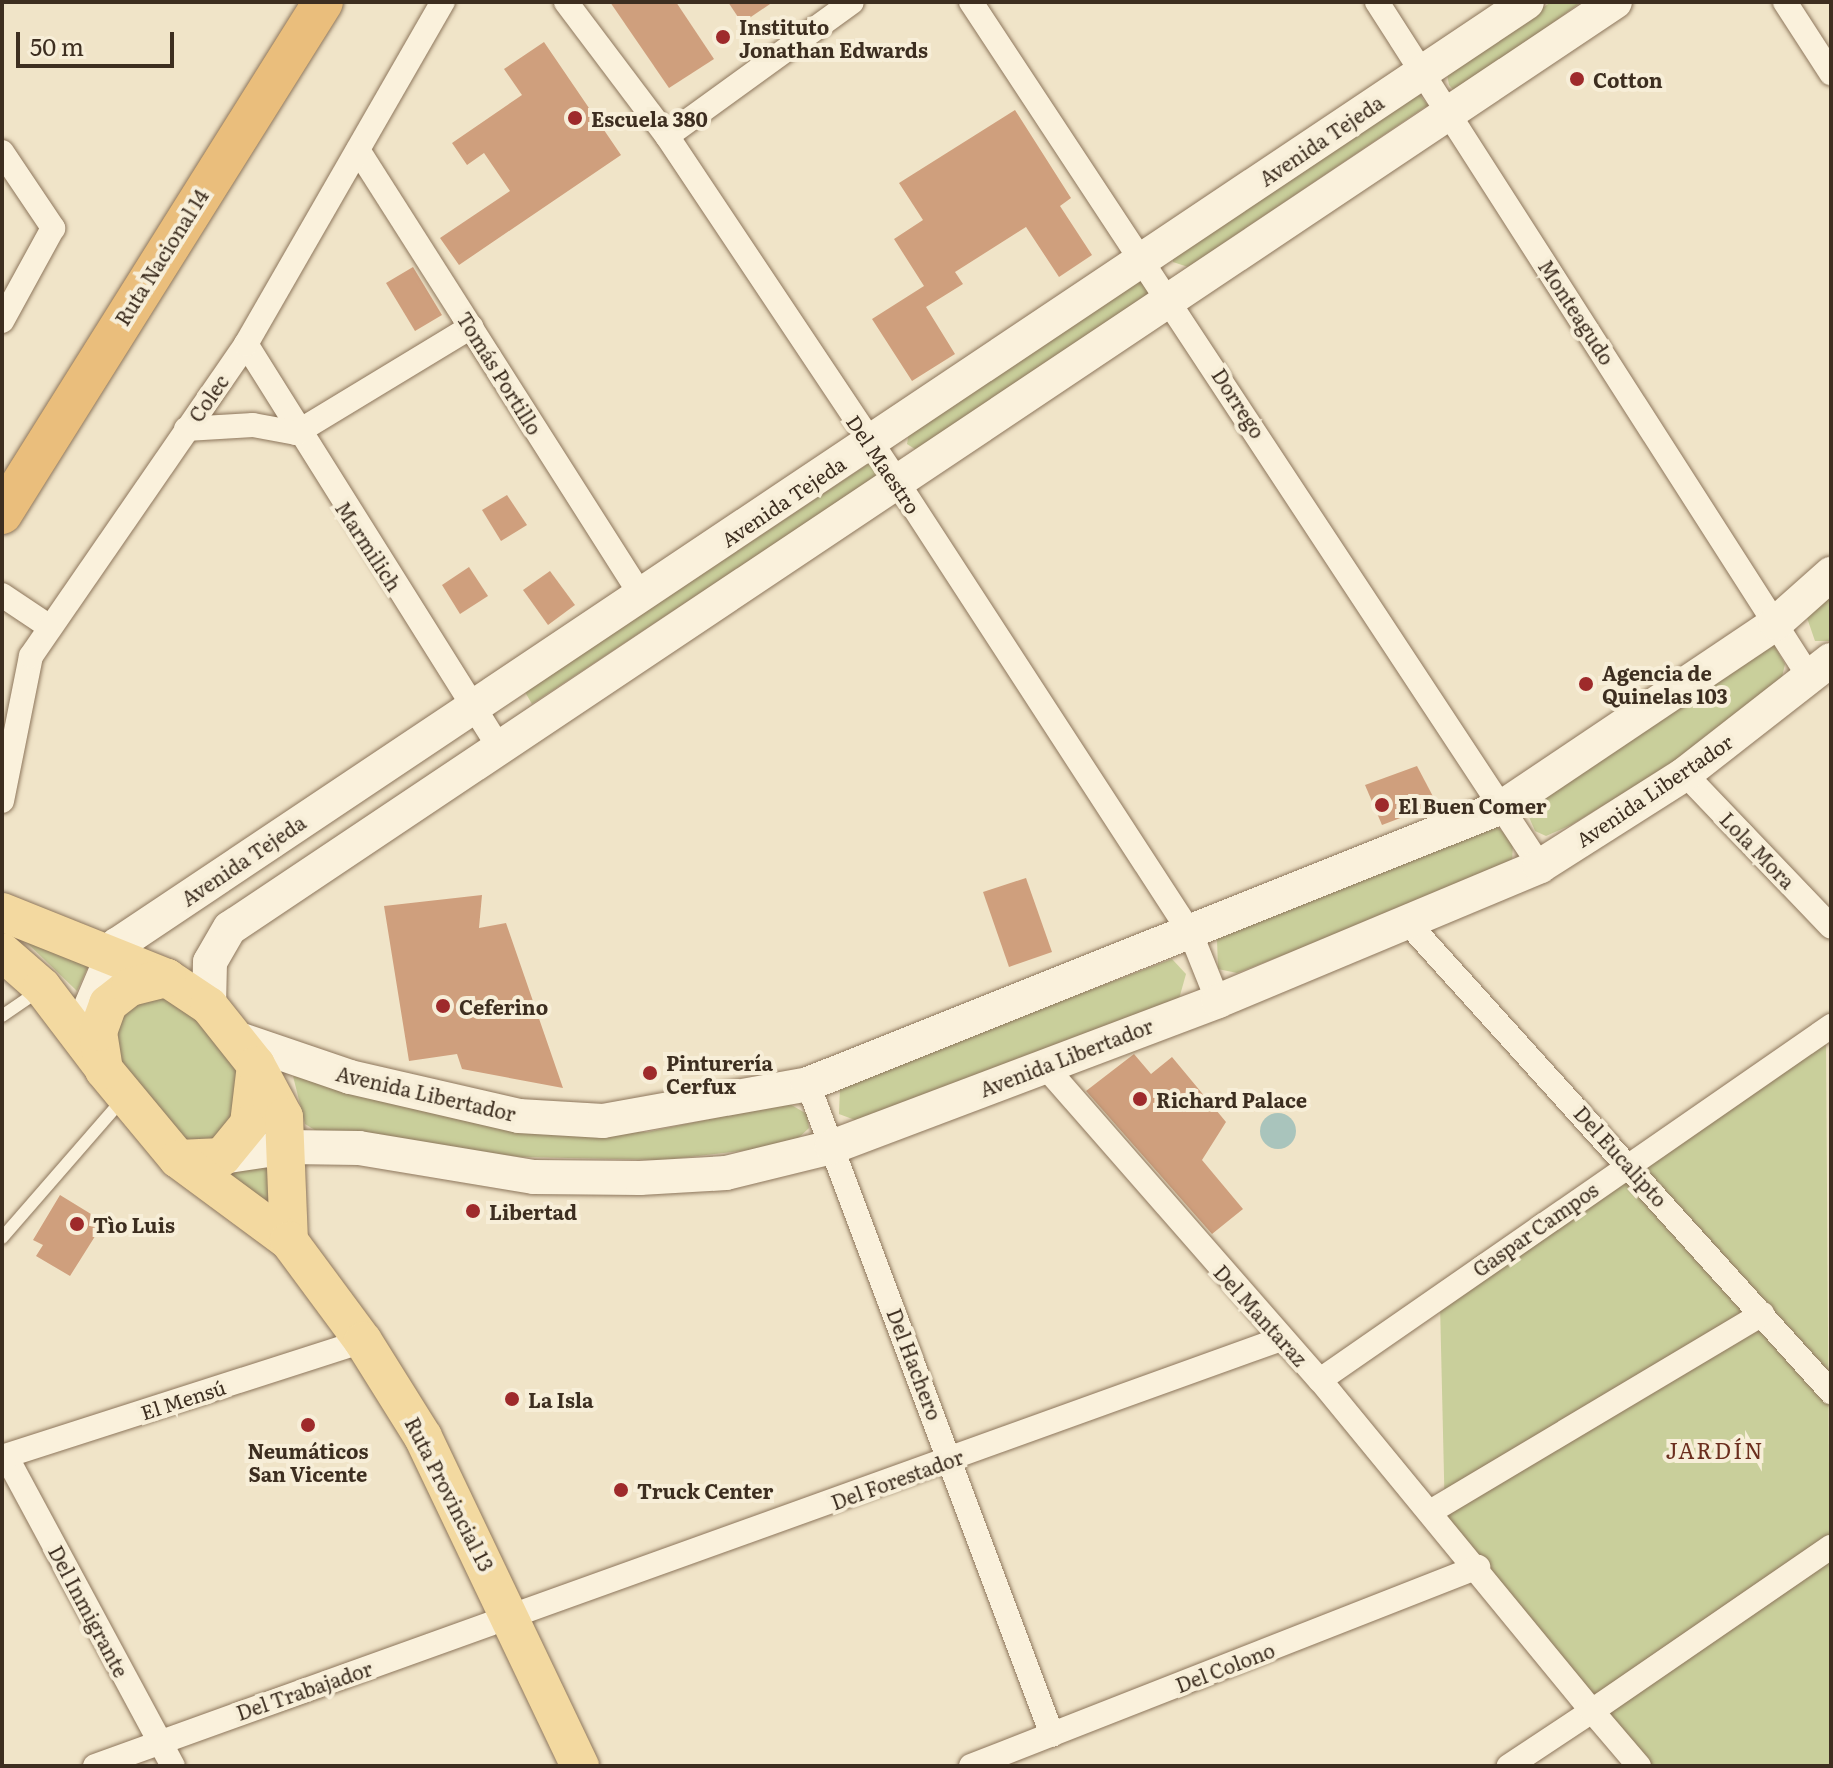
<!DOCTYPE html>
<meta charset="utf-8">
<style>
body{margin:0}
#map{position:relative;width:1833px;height:1768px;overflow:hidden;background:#f0e4c8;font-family:Literata,serif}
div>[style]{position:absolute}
.green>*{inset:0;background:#c9cf9b}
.water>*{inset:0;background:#a9c4bc}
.round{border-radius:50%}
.building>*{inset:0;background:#cf9f7d}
.roads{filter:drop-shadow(0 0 2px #8d765c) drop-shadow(0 0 2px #8d765c)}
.service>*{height:12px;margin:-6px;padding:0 6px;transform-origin:6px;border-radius:6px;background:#faf1dc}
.minor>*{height:24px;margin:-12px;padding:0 12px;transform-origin:12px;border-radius:12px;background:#faf1dc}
.secondary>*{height:34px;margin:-17px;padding:0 17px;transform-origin:17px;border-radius:17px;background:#faf1dc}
.primary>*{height:38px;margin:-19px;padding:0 19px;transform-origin:19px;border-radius:19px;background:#f3d9a0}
.trunk>*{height:40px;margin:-20px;padding:0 20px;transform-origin:20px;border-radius:20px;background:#eabe7c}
.dots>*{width:22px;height:22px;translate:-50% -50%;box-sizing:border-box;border:4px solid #f7eed8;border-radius:50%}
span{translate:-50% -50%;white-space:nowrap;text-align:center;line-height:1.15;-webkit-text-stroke:8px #f7eed8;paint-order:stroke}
.poi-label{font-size:20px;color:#3d2e20;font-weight:700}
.left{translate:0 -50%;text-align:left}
.street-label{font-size:20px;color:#3d2e20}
.neighbourhood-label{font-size:22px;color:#6b2e1e;letter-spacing:2px}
.frame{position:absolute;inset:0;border:4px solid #3d2e20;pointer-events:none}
.scale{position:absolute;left:16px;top:32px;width:158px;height:36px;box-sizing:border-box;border:4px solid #3d2e20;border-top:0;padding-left:10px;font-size:24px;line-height:28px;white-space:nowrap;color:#3d2e20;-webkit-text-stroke:6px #f7eed8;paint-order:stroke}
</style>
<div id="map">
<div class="green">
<i style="clip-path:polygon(1551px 2px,1581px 2px,1457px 94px,1449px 85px,1447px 74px)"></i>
<i style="clip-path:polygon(1416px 91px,1428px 105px,1188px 267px,1173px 262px,1173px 253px)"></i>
<i style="clip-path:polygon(1144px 276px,1155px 286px,1146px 295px,918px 451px,907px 444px,909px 433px)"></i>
<i style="clip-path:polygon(871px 462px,880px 474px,532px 704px,525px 692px)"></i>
<i style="clip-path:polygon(1831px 592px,1831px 641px,1815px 641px,1805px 612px)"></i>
<i style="clip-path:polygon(1774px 645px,1785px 664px,1782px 677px,1670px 765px,1571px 825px,1546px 836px,1535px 831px,1526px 810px)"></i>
<i style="clip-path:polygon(1492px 823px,1513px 840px,1512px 866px,1237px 973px,1218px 969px,1217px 939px)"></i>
<i style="clip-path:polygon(22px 938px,91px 960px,77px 991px)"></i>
<i style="clip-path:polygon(1172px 959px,1186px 974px,1179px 999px,863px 1123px,839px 1114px,840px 1087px,852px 1080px)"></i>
<i style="clip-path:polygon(146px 996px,175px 996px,194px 1008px,242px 1076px,241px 1106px,214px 1142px,186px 1141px,117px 1058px,113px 1036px,127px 1009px)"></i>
<i style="clip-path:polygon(1826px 1041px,1831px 1766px,1648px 1766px,1445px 1519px,1440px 1304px)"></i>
<i style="clip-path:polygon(293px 1076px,571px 1132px,647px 1132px,788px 1103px,807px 1114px,809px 1128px,791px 1145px,664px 1160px,521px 1157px,323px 1135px,305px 1124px)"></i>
<i style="clip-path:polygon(276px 1165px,280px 1208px,214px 1170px)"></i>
</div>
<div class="water">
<i class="round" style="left:1260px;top:1113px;width:36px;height:36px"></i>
</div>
<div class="building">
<i style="clip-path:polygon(610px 2px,676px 2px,714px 59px,669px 88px)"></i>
<i style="clip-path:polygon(728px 2px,773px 2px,742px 23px)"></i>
<i style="clip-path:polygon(544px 42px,621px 155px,459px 265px,440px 238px,510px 191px,484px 153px,467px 165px,452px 143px,522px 95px,504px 69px)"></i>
<i style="clip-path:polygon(1015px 110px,1071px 198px,1060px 206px,1092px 255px,1059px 277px,1026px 227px,955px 272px,963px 284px,926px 307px,955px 354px,912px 381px,872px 319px,924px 286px,894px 239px,923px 220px,899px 183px)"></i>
<i style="clip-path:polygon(413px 267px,442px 315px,415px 331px,386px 283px)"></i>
<i style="clip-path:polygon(507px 495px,527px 525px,501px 541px,482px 510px)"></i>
<i style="clip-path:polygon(469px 567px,488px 596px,460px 614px,442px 585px)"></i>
<i style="clip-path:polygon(550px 571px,575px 605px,548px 625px,523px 590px)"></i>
<i style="clip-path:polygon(1417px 766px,1437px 804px,1382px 825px,1365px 785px)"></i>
<i style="clip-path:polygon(1026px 878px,1052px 952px,1009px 967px,983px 892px)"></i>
<i style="clip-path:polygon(482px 895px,479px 928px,506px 923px,563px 1088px,462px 1069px,457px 1054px,409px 1061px,384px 906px)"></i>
<i style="clip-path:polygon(1134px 1054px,1151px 1074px,1172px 1057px,1226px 1122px,1202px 1160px,1243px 1209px,1212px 1234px,1086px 1091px)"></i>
<i style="clip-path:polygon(60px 1195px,104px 1222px,70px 1276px,36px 1256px,43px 1245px,33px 1240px)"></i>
</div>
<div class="roads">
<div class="service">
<i style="left:2px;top:1016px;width:46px;rotate:-34.4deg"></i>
<i style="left:2px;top:1238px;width:183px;rotate:-49deg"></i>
</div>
<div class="minor">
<i style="left:566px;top:2px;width:168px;rotate:53deg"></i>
<i style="left:667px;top:136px;width:417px;rotate:56.3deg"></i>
<i style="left:898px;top:483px;width:538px;rotate:56.99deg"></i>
<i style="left:1191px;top:934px;width:72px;rotate:68.1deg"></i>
<i style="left:971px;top:2px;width:1035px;rotate:56.63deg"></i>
<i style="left:1377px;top:2px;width:803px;rotate:57.36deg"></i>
<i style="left:1785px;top:2px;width:85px;rotate:57.1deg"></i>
<i style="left:667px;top:136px;width:228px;rotate:-35.9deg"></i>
<i style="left:358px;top:150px;width:527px;rotate:57.55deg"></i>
<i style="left:2px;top:152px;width:92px;rotate:56.1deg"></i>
<i style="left:53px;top:228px;width:106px;rotate:118.7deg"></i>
<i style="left:246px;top:344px;width:472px;rotate:57.9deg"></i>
<i style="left:186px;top:429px;width:67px;rotate:-3.4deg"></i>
<i style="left:253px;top:425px;width:44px;rotate:10.5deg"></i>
<i style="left:296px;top:433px;width:205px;rotate:-31.2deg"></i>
<i style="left:2px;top:595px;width:58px;rotate:33.7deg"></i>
<i style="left:1685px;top:774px;width:211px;rotate:46.3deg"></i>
<i style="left:2px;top:801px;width:148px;rotate:-78.7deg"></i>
<i style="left:31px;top:656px;width:379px;rotate:-55.4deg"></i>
<i style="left:246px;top:344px;width:395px;rotate:-60.1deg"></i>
<i style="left:1408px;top:923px;width:632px;rotate:47.95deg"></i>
<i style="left:1043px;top:1064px;width:420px;rotate:48.8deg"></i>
<i style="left:1320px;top:1380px;width:428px;rotate:50.6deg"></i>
<i style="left:1592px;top:1711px;width:100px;rotate:146.5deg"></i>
<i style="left:808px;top:1084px;width:695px;rotate:69.45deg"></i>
<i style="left:1320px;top:1380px;width:622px;rotate:-34.71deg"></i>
<i style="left:6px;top:1456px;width:352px;rotate:61.7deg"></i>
<i style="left:2px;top:1457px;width:379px;rotate:-17.8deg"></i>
<i style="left:1430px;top:1512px;width:387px;rotate:-30.8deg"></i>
<i style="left:95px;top:1766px;width:1261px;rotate:-19.8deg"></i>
<i style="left:971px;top:1766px;width:545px;rotate:-21.43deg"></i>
<i style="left:1639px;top:1766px;width:72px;rotate:-130.5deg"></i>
<i style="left:1592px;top:1711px;width:290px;rotate:-34.5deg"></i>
</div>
<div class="secondary">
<i style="left:209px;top:1006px;width:44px;rotate:-88.7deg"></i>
<i style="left:210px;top:962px;width:39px;rotate:-60deg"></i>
<i style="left:230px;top:928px;width:1666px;rotate:-33.77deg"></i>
<i style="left:80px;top:1032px;width:95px;rotate:-67deg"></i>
<i style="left:117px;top:945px;width:1696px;rotate:-33.77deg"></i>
<i style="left:239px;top:1039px;width:117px;rotate:18.9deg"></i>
<i style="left:350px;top:1077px;width:173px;rotate:13deg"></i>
<i style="left:519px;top:1116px;width:84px;rotate:3.4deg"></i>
<i style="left:603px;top:1121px;width:208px;rotate:-10.2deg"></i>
<i style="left:808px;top:1084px;width:749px;rotate:-21.77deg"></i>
<i style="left:1504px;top:806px;width:328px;rotate:-33.9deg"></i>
<i style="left:1776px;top:623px;width:74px;rotate:-41.7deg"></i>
<i style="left:222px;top:1157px;width:67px;rotate:-8.6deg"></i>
<i style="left:288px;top:1147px;width:71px;rotate:0.8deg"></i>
<i style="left:359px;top:1148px;width:177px;rotate:9.4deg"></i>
<i style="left:534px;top:1177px;width:106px;rotate:0.5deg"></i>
<i style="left:640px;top:1178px;width:86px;rotate:-3.3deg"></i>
<i style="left:726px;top:1173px;width:109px;rotate:-13.8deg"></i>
<i style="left:832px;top:1147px;width:413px;rotate:-20.7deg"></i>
<i style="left:1218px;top:1001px;width:349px;rotate:-22.7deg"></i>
<i style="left:1540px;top:866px;width:172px;rotate:-32.4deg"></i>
<i style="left:1685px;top:774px;width:185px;rotate:-38deg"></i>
</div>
<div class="primary">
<i style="left:2px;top:912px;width:178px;rotate:21.8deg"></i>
<i style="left:2px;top:952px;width:53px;rotate:41.2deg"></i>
<i style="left:42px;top:987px;width:99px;rotate:52.8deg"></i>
<i style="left:167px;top:978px;width:50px;rotate:33.7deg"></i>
<i style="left:209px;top:1006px;width:75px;rotate:51.5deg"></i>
<i style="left:256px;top:1065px;width:59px;rotate:96.8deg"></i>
<i style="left:249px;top:1124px;width:43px;rotate:129.3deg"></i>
<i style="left:222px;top:1157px;width:44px;rotate:177.4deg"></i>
<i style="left:178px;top:1159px;width:116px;rotate:-129.7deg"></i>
<i style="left:104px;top:1070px;width:38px;rotate:-99deg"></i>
<i style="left:98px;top:1032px;width:30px;rotate:-70deg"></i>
<i style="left:108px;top:1004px;width:28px;rotate:-38deg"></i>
<i style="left:130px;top:987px;width:38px;rotate:-14deg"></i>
<i style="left:256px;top:1065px;width:59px;rotate:61.7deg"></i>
<i style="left:284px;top:1117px;width:124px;rotate:87.7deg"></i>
<i style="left:178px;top:1159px;width:138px;rotate:36.5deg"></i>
<i style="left:289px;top:1241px;width:124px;rotate:53.5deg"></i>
<i style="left:363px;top:1341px;width:113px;rotate:58deg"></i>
<i style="left:423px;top:1437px;width:365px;rotate:64.5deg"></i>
</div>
<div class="trunk">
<i style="left:2px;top:514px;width:604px;rotate:-57.91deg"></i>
</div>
</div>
<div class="dots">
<i style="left:723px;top:37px;background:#9e2a2b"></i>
<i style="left:1577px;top:79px;background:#9e2a2b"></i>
<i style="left:575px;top:118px;background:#9e2a2b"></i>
<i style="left:1586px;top:684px;background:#9e2a2b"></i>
<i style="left:1382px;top:805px;background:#9e2a2b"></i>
<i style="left:443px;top:1006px;background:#9e2a2b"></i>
<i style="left:650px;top:1073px;background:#9e2a2b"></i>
<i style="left:1140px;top:1099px;background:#9e2a2b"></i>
<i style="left:473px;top:1211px;background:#9e2a2b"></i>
<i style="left:77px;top:1224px;background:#9e2a2b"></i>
<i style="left:512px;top:1399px;background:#9e2a2b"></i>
<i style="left:308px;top:1425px;background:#9e2a2b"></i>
<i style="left:621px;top:1490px;background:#9e2a2b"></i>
</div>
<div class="poi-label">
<span class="left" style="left:739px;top:38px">Instituto<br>Jonathan Edwards</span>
<span class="left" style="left:1593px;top:79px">Cotton</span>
<span class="left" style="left:591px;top:118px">Escuela 380</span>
<span class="left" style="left:1602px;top:684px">Agencia de<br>Quinelas 103</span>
<span class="left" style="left:1398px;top:805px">El Buen Comer</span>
<span class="left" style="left:459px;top:1006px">Ceferino</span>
<span class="left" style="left:666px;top:1074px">Pinturería<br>Cerfux</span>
<span class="left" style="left:1156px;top:1099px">Richard Palace</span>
<span class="left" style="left:489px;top:1211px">Libertad</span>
<span class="left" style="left:93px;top:1224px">Tìo Luis</span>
<span class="left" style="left:528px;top:1399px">La Isla</span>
<span style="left:308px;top:1462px">Neumáticos<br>San Vicente</span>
<span class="left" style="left:637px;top:1490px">Truck Center</span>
</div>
<div class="street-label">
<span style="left:1321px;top:140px;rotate:-34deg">Avenida Tejeda</span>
<span style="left:161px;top:257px;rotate:-58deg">Ruta Nacional 14</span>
<span style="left:1577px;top:312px;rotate:57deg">Monteagudo</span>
<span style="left:500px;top:373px;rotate:58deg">Tomás Portillo</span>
<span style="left:208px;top:398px;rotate:-55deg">Colec</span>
<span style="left:1239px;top:403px;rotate:57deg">Dorrego</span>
<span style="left:884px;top:464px;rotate:56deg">Del Maestro</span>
<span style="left:783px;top:501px;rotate:-34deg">Avenida Tejeda</span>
<span style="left:369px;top:546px;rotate:57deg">Marmilich</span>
<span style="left:1654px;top:790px;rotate:-34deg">Avenida Libertador</span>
<span style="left:1758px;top:850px;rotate:46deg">Lola Mora</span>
<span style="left:243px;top:860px;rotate:-34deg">Avenida Tejeda</span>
<span style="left:1066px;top:1057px;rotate:-21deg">Avenida Libertador</span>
<span style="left:426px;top:1093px;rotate:13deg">Avenida Libertador</span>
<span style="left:1621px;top:1156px;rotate:48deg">Del Eucalipto</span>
<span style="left:1535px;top:1229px;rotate:-35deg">Gaspar Campos</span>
<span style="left:1261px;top:1315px;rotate:48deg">Del Mantaraz</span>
<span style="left:915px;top:1364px;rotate:69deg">Del Hachero</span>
<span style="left:183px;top:1399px;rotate:-18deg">El Mensú</span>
<span style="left:897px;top:1479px;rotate:-20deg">Del Forestador</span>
<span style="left:450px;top:1494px;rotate:63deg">Ruta Provincial 13</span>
<span style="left:89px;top:1611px;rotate:62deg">Del Inmigrante</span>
<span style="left:1225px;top:1667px;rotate:-21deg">Del Colono</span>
<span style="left:304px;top:1690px;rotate:-19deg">Del Trabajador</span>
</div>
<div class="neighbourhood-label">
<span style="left:1715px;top:1450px">JARDÍN</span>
</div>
<div class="frame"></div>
<div class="scale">50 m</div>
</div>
